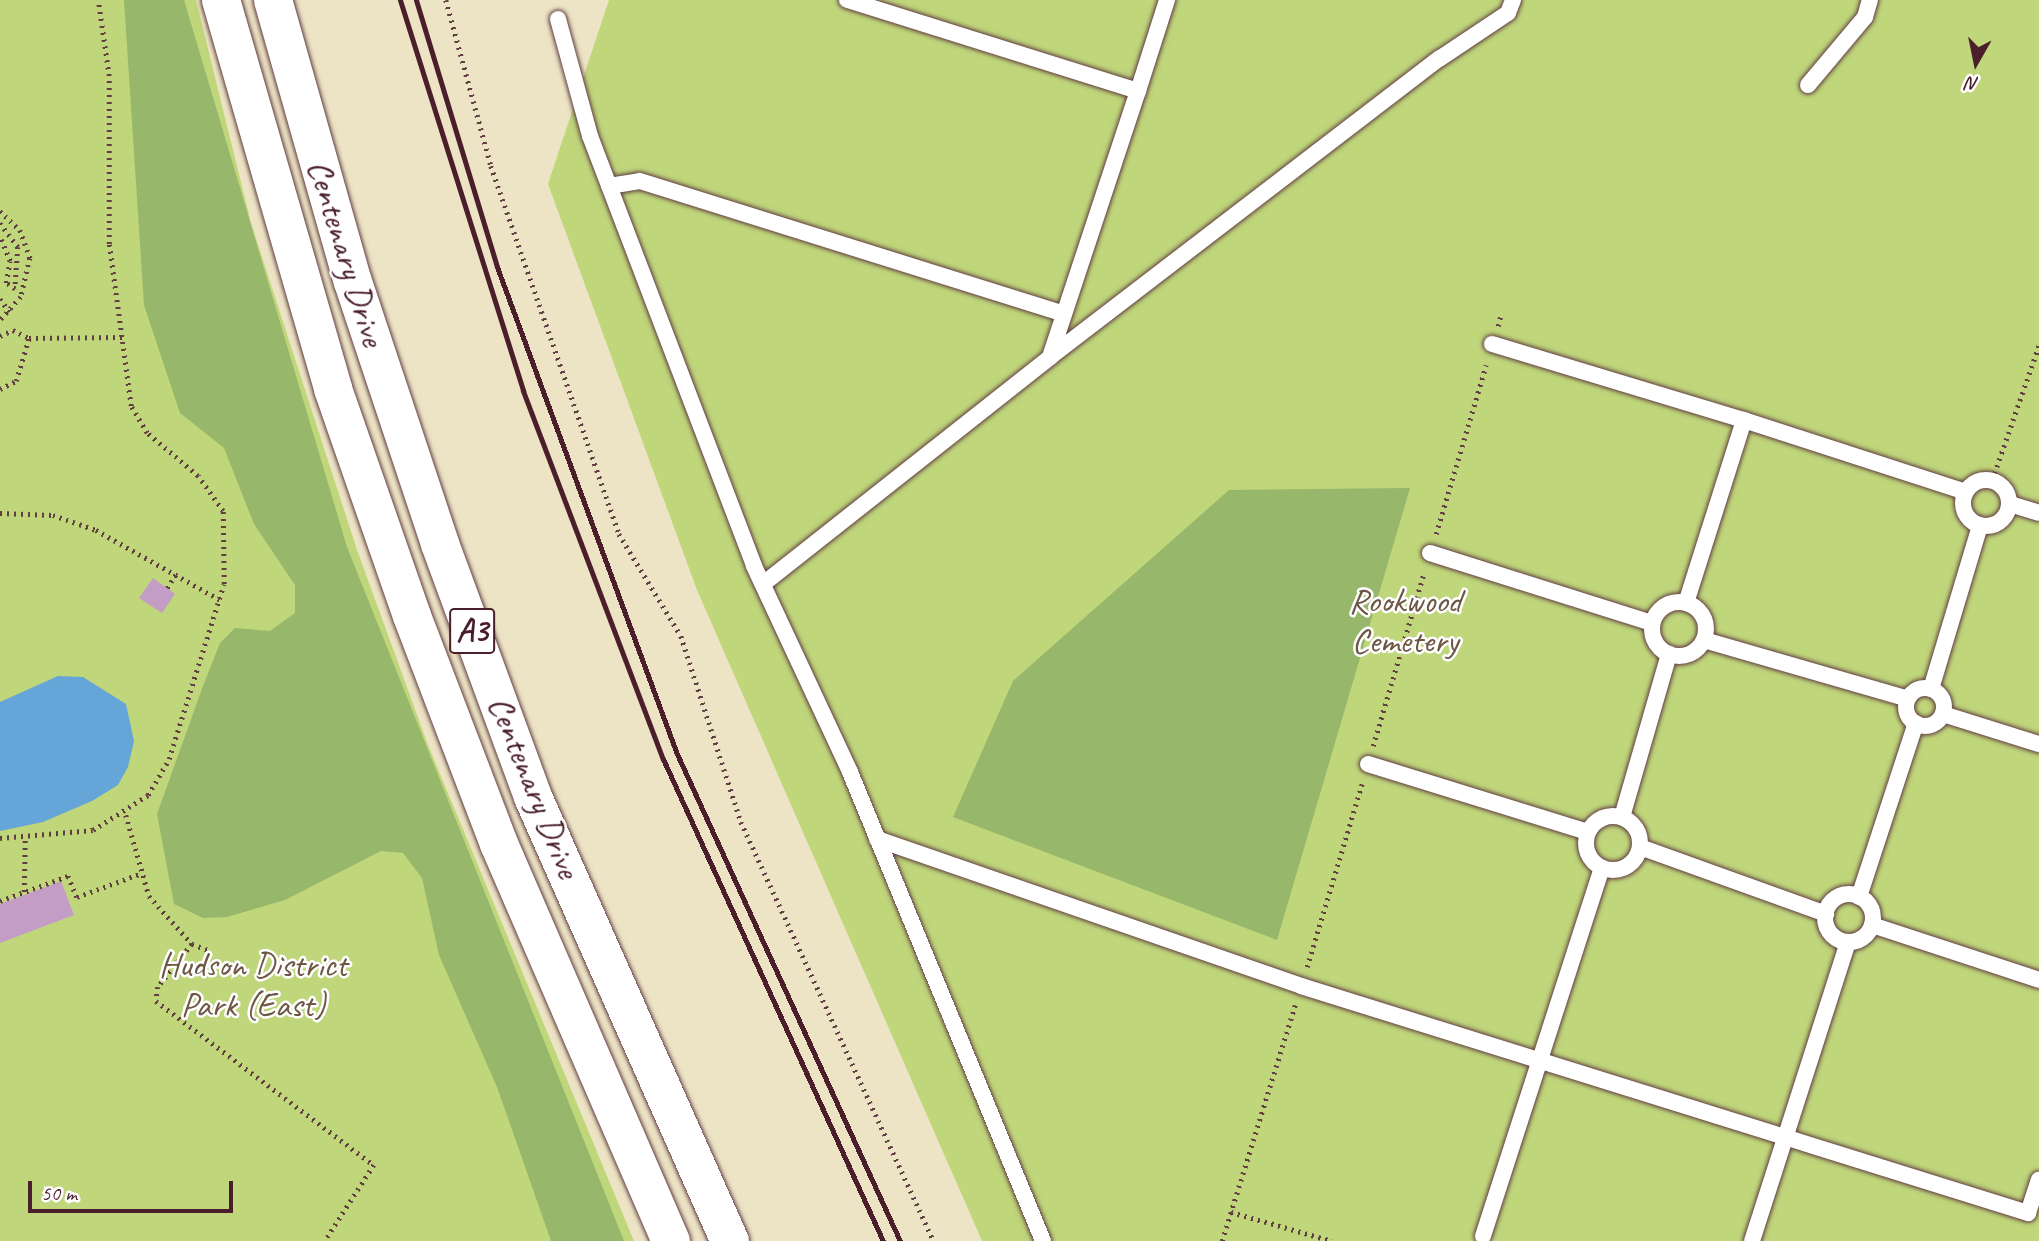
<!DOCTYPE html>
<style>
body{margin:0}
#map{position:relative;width:2039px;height:1241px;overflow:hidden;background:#ede4c5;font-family:Caveat,sans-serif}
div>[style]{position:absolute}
.green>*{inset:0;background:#bfd67b}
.forest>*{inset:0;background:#97b76b}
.water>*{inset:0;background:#65a5d8}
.building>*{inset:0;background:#c39dc6}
.path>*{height:4.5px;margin-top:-2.25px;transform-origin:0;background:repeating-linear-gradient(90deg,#623d42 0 2px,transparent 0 7px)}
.roads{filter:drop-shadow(0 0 2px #623d42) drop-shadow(0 0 2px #623d42)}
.lane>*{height:16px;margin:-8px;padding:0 8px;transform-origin:8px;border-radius:8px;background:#fff}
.lane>.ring{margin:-8px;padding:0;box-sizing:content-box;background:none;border:16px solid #fff;border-radius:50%}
.highway>*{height:38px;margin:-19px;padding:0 19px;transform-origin:19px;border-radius:19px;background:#fff}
.rail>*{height:5px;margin:-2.5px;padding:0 2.5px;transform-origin:2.5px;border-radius:2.5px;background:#4a1f2b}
span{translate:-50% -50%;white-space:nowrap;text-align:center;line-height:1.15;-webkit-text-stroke:5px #fff;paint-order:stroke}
.shield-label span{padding:2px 5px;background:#fff;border:2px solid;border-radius:5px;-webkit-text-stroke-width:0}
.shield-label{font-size:33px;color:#4a1f2b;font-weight:700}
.street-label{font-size:35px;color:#4a1f2b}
.park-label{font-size:35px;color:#6d5643}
.north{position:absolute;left:1941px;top:28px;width:70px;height:70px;-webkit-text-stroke:5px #fff;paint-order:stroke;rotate:189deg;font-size:19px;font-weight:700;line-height:28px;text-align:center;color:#4a1f2b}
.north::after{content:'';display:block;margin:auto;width:24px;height:32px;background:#4a1f2b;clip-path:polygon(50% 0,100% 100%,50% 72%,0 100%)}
.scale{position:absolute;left:28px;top:1181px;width:205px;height:32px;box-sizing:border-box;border:4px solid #4a1f2b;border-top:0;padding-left:9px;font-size:21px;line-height:24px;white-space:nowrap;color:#4a1f2b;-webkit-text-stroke:5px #fff;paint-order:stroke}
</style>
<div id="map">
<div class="green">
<i style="clip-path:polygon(0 0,196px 0,251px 223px,357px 550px,428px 745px,634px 1241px,0 1241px)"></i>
<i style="clip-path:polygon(609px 0,2039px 0,2039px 1241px,982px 1241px,697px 590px,548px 184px)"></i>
</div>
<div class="forest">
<i style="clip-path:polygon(124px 0,184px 0,347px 547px,624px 1241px,551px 1241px,497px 1087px,439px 955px,422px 878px,403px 853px,381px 851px,285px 900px,227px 917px,203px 918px,174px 904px,157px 814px,203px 686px,220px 643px,235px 628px,270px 631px,295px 613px,295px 585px,254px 524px,224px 448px,180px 413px,144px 305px)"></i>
<i style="clip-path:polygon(1410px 488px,1277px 940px,953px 817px,1013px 681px,1229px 490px)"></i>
</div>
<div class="water">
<i style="clip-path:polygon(58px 676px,83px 677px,126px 704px,134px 741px,128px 767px,118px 785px,92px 801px,43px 822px,0 831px,0 702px)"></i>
</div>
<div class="building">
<i style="clip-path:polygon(153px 578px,175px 594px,162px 613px,139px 598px)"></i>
<i style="clip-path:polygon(61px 881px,74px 915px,0 943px,0 904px)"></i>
</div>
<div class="path">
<i style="left:446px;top:0;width:172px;rotate:74.8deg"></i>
<i style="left:491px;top:166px;width:390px;rotate:70.8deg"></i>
<i style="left:619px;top:534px;width:119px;rotate:58.7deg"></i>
<i style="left:681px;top:636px;width:195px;rotate:72.1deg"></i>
<i style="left:741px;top:822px;width:461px;rotate:65.3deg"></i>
<i style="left:0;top:211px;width:28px;rotate:44deg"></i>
<i style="left:20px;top:230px;width:30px;rotate:70deg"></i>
<i style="left:30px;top:258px;width:40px;rotate:103deg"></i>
<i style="left:21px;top:297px;width:31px;rotate:132deg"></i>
<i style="left:0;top:223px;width:30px;rotate:53deg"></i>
<i style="left:18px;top:247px;width:42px;rotate:94.1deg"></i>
<i style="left:15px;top:289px;width:11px;rotate:-146deg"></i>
<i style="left:6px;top:283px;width:22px;rotate:-80deg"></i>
<i style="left:10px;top:261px;width:26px;rotate:-113deg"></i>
<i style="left:0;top:299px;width:16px;rotate:52deg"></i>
<i style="left:1498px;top:326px;width:12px;rotate:-76deg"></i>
<i style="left:0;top:336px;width:14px;rotate:-25deg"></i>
<i style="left:13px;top:330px;width:18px;rotate:27deg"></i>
<i style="left:29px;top:338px;width:93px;rotate:-0.6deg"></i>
<i style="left:0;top:389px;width:18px;rotate:-27deg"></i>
<i style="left:16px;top:381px;width:45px;rotate:-73.2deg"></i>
<i style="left:1992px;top:480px;width:143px;rotate:-70.8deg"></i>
<i style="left:0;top:513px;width:53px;rotate:2.2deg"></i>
<i style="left:53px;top:515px;width:46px;rotate:19.2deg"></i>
<i style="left:96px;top:530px;width:142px;rotate:29.4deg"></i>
<i style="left:1436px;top:534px;width:176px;rotate:-73.5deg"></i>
<i style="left:167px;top:588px;width:17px;rotate:-57deg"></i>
<i style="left:1373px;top:746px;width:180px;rotate:-73.6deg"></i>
<i style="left:126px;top:815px;width:84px;rotate:74.1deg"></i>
<i style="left:149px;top:896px;width:64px;rotate:48.1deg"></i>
<i style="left:192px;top:944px;width:55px;rotate:128.3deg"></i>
<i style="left:158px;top:987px;width:14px;rotate:98deg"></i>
<i style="left:156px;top:1001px;width:273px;rotate:37deg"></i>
<i style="left:374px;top:1165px;width:90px;rotate:122.8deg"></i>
<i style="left:0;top:838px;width:93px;rotate:-4.9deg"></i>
<i style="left:93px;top:830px;width:65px;rotate:-32.5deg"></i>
<i style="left:148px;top:795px;width:42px;rotate:-59.7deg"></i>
<i style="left:169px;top:759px;width:183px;rotate:-72.6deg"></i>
<i style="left:224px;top:584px;width:73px;rotate:-90.8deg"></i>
<i style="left:223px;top:511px;width:43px;rotate:-125.5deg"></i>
<i style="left:198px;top:476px;width:67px;rotate:-139.9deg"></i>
<i style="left:147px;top:433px;width:31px;rotate:-121deg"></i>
<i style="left:131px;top:406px;width:163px;rotate:-97.7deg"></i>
<i style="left:109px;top:244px;width:168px;rotate:-90deg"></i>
<i style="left:109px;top:76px;width:77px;rotate:-98.2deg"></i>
<i style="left:24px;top:892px;width:52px;rotate:-88.9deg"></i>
<i style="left:0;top:901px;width:72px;rotate:-20.2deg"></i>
<i style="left:68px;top:876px;width:23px;rotate:67deg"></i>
<i style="left:77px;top:897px;width:67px;rotate:-20.1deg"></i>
<i style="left:192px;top:944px;width:20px;rotate:20deg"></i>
<i style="left:1307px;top:967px;width:191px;rotate:-73.3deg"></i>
<i style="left:1231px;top:1212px;width:105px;rotate:16deg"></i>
<i style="left:1222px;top:1241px;width:247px;rotate:-72.8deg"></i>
</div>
<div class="roads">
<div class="lane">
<i style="left:558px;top:19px;width:121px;rotate:74.7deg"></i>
<i style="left:590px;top:136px;width:460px;rotate:69.1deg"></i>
<i style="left:754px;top:566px;width:227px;rotate:65deg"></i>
<i style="left:850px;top:772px;width:507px;rotate:67.63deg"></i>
<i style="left:1808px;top:85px;width:89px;rotate:-50deg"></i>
<i style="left:1865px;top:17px;width:18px;rotate:-74deg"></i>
<i style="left:1138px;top:91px;width:96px;rotate:-72.3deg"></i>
<i style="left:609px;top:186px;width:31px;rotate:-9deg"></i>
<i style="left:640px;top:181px;width:444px;rotate:17.4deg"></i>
<i style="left:1492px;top:344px;width:263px;rotate:16.8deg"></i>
<i style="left:1050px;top:357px;width:490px;rotate:-37.5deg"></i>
<i style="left:1439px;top:59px;width:83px;rotate:-33.7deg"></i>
<i style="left:1508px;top:13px;width:14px;rotate:-69deg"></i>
<i class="ring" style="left:1963px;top:480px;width:30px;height:30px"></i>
<i style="left:2010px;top:504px;width:30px;rotate:17deg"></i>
<i style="left:1430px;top:553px;width:233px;rotate:17.5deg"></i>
<i style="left:763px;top:584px;width:366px;rotate:-38.3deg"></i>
<i style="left:1050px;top:357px;width:280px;rotate:-71.7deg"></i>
<i style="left:1138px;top:91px;width:305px;rotate:-162.6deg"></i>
<i class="ring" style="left:1652px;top:602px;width:38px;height:38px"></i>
<i style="left:1686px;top:603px;width:192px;rotate:-72.4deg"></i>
<i style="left:1744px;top:420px;width:233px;rotate:18deg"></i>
<i style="left:1704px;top:640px;width:212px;rotate:16.1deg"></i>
<i class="ring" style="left:1906px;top:688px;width:22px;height:22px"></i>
<i style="left:1931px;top:689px;width:170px;rotate:-73.3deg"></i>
<i style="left:1943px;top:714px;width:101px;rotate:17.4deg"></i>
<i style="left:1368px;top:764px;width:230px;rotate:17.2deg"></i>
<i class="ring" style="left:1586px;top:816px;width:38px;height:38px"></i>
<i style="left:1622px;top:817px;width:170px;rotate:-73.9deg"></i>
<i style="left:877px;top:839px;width:449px;rotate:19.1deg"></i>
<i style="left:1301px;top:986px;width:762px;rotate:17.34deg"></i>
<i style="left:2028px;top:1213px;width:35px;rotate:-72deg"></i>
<i style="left:1640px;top:847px;width:198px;rotate:19.8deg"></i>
<i class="ring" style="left:1825px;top:894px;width:32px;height:32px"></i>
<i style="left:1859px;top:897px;width:183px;rotate:-71.9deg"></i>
<i style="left:1872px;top:925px;width:176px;rotate:18.2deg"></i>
<i style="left:1483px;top:1236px;width:387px;rotate:-72.1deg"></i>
<i style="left:1752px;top:1241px;width:314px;rotate:-72.2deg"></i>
</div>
<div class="highway">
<i style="left:221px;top:0;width:405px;rotate:73.9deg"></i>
<i style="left:333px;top:389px;width:240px;rotate:70.8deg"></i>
<i style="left:412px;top:616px;width:244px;rotate:69.1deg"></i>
<i style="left:499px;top:844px;width:433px;rotate:66.6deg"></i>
<i style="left:273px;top:0;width:293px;rotate:74.2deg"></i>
<i style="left:353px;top:282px;width:276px;rotate:71.6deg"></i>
<i style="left:440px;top:544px;width:270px;rotate:69.8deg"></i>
<i style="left:533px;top:797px;width:486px;rotate:66.1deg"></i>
</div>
</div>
<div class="rail">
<i style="left:400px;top:0;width:410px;rotate:72.5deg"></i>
<i style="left:523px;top:391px;width:394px;rotate:69.2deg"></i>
<i style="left:663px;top:759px;width:530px;rotate:65.47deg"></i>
<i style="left:416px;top:0;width:279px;rotate:73.1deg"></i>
<i style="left:497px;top:267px;width:519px;rotate:69.72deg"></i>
<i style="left:677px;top:754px;width:536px;rotate:65.4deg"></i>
</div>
<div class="shield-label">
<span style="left:472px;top:631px">A3</span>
</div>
<div class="street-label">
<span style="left:346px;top:253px;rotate:73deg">Centenary Drive</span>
<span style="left:534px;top:787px;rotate:68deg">Centenary Drive</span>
</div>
<div class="park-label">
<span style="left:1405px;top:621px">Rookwood<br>Cemetery</span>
<span style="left:253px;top:985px">Hudson District<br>Park (East)</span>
</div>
<div class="north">N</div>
<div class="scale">50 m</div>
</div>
